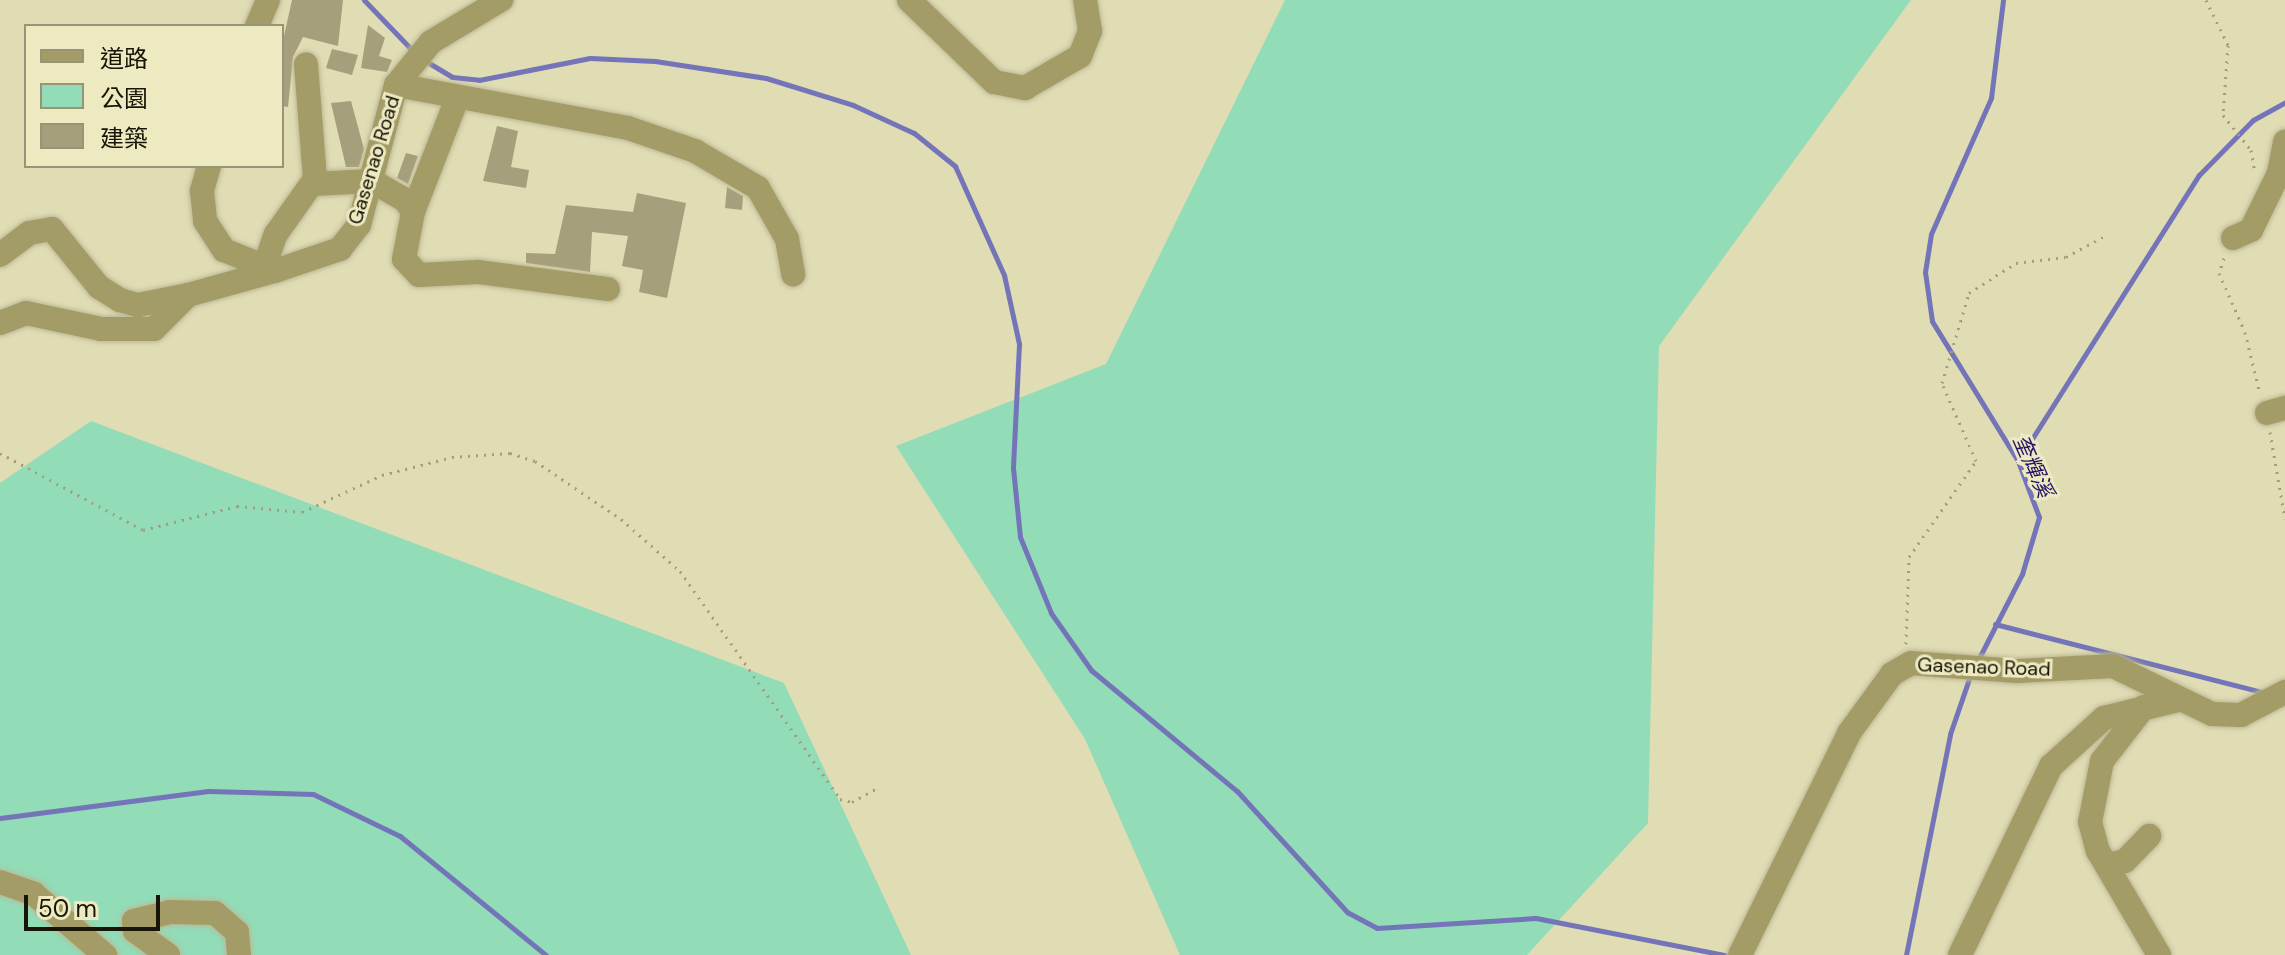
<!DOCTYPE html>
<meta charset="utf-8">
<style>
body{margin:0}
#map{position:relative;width:2285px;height:955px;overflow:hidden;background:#e0dcb4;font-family:"DM Sans","Noto Sans TC",sans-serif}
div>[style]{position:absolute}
.green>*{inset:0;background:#92dcb8}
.stream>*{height:5px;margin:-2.5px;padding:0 2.5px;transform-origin:2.5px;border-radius:2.5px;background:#7474b9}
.building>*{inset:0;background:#a5a07b}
.path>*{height:3px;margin-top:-1.5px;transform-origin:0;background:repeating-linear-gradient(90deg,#a29f7f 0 2px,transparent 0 8px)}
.roads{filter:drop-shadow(0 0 2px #bcb895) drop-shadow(0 0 2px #bcb895)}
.minor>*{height:24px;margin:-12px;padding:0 12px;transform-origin:12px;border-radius:12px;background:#a39c66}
span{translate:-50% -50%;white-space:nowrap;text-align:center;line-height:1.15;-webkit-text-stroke:6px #ede9c1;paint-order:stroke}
.street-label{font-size:20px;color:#171507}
.water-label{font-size:22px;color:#251568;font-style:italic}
.legend{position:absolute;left:24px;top:24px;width:260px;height:144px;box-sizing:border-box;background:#ede9c1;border:2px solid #979477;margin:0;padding:10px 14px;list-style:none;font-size:24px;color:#171507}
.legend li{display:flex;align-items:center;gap:16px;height:40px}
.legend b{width:40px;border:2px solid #979477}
.scale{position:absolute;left:24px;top:895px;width:136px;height:36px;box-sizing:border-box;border:4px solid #171507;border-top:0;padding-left:10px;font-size:24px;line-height:28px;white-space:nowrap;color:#171507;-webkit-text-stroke:6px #ede9c1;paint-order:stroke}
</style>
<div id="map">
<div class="green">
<i style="clip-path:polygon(1285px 0,1911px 0,1659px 346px,1648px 823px,1527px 955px,1180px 955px,1085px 739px,896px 446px,1106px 364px)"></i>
<i style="clip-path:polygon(91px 421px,784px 683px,911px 955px,0 955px,0 483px)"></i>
</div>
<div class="stream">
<i style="left:364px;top:0;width:71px;rotate:46.1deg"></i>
<i style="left:424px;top:60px;width:33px;rotate:31deg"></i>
<i style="left:452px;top:77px;width:27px;rotate:6deg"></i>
<i style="left:479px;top:80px;width:113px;rotate:-11.2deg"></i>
<i style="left:590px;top:58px;width:65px;rotate:2.6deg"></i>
<i style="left:655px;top:61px;width:112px;rotate:8.7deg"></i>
<i style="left:766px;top:78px;width:91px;rotate:17.2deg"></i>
<i style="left:853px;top:105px;width:67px;rotate:24.7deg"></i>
<i style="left:914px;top:133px;width:53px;rotate:38.8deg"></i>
<i style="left:955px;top:166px;width:120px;rotate:65.8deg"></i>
<i style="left:1004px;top:275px;width:71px;rotate:77.7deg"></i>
<i style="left:1019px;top:344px;width:124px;rotate:92.8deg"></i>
<i style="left:1013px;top:468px;width:69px;rotate:84.2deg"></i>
<i style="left:1020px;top:537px;width:82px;rotate:67.8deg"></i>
<i style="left:1051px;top:613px;width:70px;rotate:54.9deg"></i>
<i style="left:1091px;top:670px;width:190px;rotate:39.7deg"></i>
<i style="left:1237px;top:791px;width:164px;rotate:47.7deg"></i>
<i style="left:1347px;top:912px;width:34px;rotate:28deg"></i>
<i style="left:1377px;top:928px;width:159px;rotate:-3.6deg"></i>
<i style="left:1536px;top:918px;width:193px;rotate:11.1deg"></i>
<i style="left:2018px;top:461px;width:338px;rotate:-57.7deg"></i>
<i style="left:2199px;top:175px;width:77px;rotate:-45.5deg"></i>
<i style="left:2253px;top:120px;width:37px;rotate:-29deg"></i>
<i style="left:1995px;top:624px;width:279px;rotate:14.3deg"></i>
<i style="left:1978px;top:660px;width:97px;rotate:-62.9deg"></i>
<i style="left:2022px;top:574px;width:59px;rotate:-73.4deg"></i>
<i style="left:2039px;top:517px;width:60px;rotate:-110.6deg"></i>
<i style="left:2018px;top:461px;width:164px;rotate:-121.6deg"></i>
<i style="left:1932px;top:321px;width:49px;rotate:-98.1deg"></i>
<i style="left:1925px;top:272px;width:38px;rotate:-81deg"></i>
<i style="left:1931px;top:234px;width:149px;rotate:-66.2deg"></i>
<i style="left:1991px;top:98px;width:99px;rotate:-83deg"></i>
<i style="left:0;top:818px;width:210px;rotate:-7.4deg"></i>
<i style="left:208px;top:791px;width:105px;rotate:1.6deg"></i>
<i style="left:313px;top:794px;width:97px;rotate:25.8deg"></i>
<i style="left:400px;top:836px;width:188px;rotate:39.2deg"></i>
<i style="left:1906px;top:955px;width:225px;rotate:-78.7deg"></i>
<i style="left:1950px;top:734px;width:61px;rotate:-71deg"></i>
</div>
<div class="building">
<i style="clip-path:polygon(292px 0,343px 0,338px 46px,303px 37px,293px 57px,288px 107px,282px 106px,282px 45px)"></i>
<i style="clip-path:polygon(368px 25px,385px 38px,379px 56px,392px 60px,387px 72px,361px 68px)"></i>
<i style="clip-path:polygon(332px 49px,358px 55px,352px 75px,326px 68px)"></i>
<i style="clip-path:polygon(351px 101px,364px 149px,359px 167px,346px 167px,331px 103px)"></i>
<i style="clip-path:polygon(497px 126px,518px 131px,511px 167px,529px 170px,526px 188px,483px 181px)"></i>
<i style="clip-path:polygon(406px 153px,418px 156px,408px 184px,397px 178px)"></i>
<i style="clip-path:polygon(727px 187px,743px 196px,742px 210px,725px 208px)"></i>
<i style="clip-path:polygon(637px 193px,686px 203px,667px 298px,639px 292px,643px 270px,622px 266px,628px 236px,592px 232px,590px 272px,526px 263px,526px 253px,555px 254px,566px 205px,633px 212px)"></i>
</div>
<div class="path">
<i style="left:2206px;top:0;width:50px;rotate:63.9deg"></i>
<i style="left:2228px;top:45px;width:70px;rotate:94.1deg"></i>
<i style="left:2223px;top:115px;width:45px;rotate:51.3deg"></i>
<i style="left:2251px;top:150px;width:23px;rotate:80deg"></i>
<i style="left:2224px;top:258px;width:16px;rotate:108deg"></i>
<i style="left:2219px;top:273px;width:64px;rotate:66.2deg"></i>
<i style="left:2245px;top:332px;width:64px;rotate:76.4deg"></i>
<i style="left:2270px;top:432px;width:88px;rotate:80.2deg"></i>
<i style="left:0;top:453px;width:162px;rotate:28.3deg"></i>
<i style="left:143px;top:530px;width:97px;rotate:-14.3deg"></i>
<i style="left:237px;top:506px;width:65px;rotate:5.3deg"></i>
<i style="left:302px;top:512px;width:88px;rotate:-24.8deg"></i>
<i style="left:382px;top:475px;width:72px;rotate:-14.4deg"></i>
<i style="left:452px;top:457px;width:58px;rotate:-3.9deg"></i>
<i style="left:510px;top:453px;width:26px;rotate:18deg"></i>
<i style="left:535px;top:461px;width:104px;rotate:34deg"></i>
<i style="left:621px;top:519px;width:79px;rotate:41.4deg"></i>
<i style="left:680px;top:571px;width:279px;rotate:54.9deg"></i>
<i style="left:840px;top:799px;width:12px;rotate:14deg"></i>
<i style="left:852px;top:802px;width:31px;rotate:-29deg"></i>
<i style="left:1906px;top:644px;width:87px;rotate:-88deg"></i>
<i style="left:1909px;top:557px;width:117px;rotate:-55.1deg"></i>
<i style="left:1976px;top:461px;width:85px;rotate:-113.6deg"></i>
<i style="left:1942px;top:383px;width:94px;rotate:-73.3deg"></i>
<i style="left:1969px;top:293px;width:56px;rotate:-32.6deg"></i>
<i style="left:2016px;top:263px;width:50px;rotate:-6.8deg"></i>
<i style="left:2066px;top:257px;width:48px;rotate:-28.7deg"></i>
</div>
<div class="roads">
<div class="minor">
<i style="left:909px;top:0;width:118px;rotate:44deg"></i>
<i style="left:994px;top:82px;width:32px;rotate:11deg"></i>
<i style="left:1025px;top:88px;width:64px;rotate:-30.2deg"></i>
<i style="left:1080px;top:56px;width:27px;rotate:-68deg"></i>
<i style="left:1090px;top:31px;width:31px;rotate:-99deg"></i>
<i style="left:257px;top:26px;width:28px;rotate:-67deg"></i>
<i style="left:396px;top:85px;width:236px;rotate:10.5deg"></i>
<i style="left:628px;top:128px;width:71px;rotate:18.9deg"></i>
<i style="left:695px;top:151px;width:73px;rotate:30.4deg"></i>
<i style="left:758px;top:188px;width:59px;rotate:60.4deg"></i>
<i style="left:787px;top:239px;width:36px;rotate:80deg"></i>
<i style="left:209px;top:166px;width:26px;rotate:106deg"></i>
<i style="left:202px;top:191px;width:30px;rotate:84deg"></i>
<i style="left:205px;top:221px;width:35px;rotate:57deg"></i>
<i style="left:224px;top:250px;width:55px;rotate:22.4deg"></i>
<i style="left:275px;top:271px;width:69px;rotate:-18.7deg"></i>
<i style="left:340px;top:249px;width:31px;rotate:-52deg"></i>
<i style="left:359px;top:225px;width:145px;rotate:-75.2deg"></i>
<i style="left:396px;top:85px;width:55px;rotate:-50.9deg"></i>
<i style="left:431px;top:42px;width:82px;rotate:-31deg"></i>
<i style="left:313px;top:184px;width:59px;rotate:-2.9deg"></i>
<i style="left:372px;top:181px;width:38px;rotate:30deg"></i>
<i style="left:405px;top:200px;width:14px;rotate:56deg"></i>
<i style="left:413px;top:212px;width:48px;rotate:100.8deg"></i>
<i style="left:404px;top:259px;width:22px;rotate:47deg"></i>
<i style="left:419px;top:275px;width:59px;rotate:-2.9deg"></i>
<i style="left:478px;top:272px;width:131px;rotate:7.5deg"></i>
<i style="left:413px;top:212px;width:119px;rotate:-68.8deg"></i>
<i style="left:2233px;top:238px;width:20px;rotate:-24deg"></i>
<i style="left:2251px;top:230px;width:64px;rotate:-63.8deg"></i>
<i style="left:2279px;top:173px;width:32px;rotate:-79deg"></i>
<i style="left:0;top:255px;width:36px;rotate:-37deg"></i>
<i style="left:29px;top:233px;width:23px;rotate:-10deg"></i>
<i style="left:52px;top:229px;width:75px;rotate:51deg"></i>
<i style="left:99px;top:287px;width:25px;rotate:32deg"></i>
<i style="left:120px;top:300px;width:19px;rotate:16deg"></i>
<i style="left:138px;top:305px;width:51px;rotate:-11.3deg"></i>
<i style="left:264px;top:268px;width:36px;rotate:-71deg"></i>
<i style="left:276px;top:234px;width:67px;rotate:-54.7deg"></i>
<i style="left:315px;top:179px;width:115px;rotate:-94.5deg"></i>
<i style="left:0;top:323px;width:28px;rotate:-21deg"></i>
<i style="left:26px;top:313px;width:77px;rotate:12deg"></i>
<i style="left:101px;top:329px;width:53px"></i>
<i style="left:154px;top:329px;width:48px;rotate:-45deg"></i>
<i style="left:188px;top:295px;width:86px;rotate:-15.5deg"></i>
<i style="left:2267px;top:413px;width:19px;rotate:-16deg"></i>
<i style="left:2144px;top:707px;width:68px;rotate:127.9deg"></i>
<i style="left:2102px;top:761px;width:62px;rotate:101.1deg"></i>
<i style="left:2090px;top:822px;width:30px;rotate:75deg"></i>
<i style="left:2098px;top:851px;width:121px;rotate:59.6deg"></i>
<i style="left:2108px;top:865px;width:17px;rotate:-13deg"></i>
<i style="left:2125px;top:861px;width:35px;rotate:-46deg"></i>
<i style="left:0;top:882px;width:36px;rotate:19deg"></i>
<i style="left:34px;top:894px;width:94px;rotate:40.7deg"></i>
<i style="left:168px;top:955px;width:41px;rotate:-144deg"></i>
<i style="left:135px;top:931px;width:10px;rotate:-96deg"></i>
<i style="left:134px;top:921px;width:36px;rotate:-14deg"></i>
<i style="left:169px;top:912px;width:46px;rotate:1.2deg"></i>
<i style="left:215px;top:913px;width:29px;rotate:41deg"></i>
<i style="left:237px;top:932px;width:23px;rotate:85deg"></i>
<i style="left:1740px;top:955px;width:247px;rotate:-63.8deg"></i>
<i style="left:1849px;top:733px;width:73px;rotate:-53.9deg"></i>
<i style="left:1892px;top:674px;width:22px;rotate:-30deg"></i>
<i style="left:1911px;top:663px;width:106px;rotate:4.3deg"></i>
<i style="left:2017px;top:671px;width:96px;rotate:-3deg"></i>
<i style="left:2113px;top:666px;width:110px;rotate:25.9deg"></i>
<i style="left:2212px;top:714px;width:29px;rotate:2deg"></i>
<i style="left:2241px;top:715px;width:50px;rotate:-27.6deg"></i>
<i style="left:1960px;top:955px;width:210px;rotate:-64.3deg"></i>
<i style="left:2051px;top:766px;width:72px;rotate:-42.2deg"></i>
<i style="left:2104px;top:718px;width:76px;rotate:-13.7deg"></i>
</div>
</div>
<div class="street-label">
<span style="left:374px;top:160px;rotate:-73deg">Gasenao Road</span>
<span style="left:1984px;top:667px;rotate:2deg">Gasenao Road</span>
</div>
<div class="water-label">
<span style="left:2033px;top:466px;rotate:66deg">奎輝溪</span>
</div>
<ul class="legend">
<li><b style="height:10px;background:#a39c66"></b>道路</li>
<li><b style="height:22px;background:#92dcb8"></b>公園</li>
<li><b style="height:22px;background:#a5a07b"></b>建築</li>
</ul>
<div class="scale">50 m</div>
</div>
